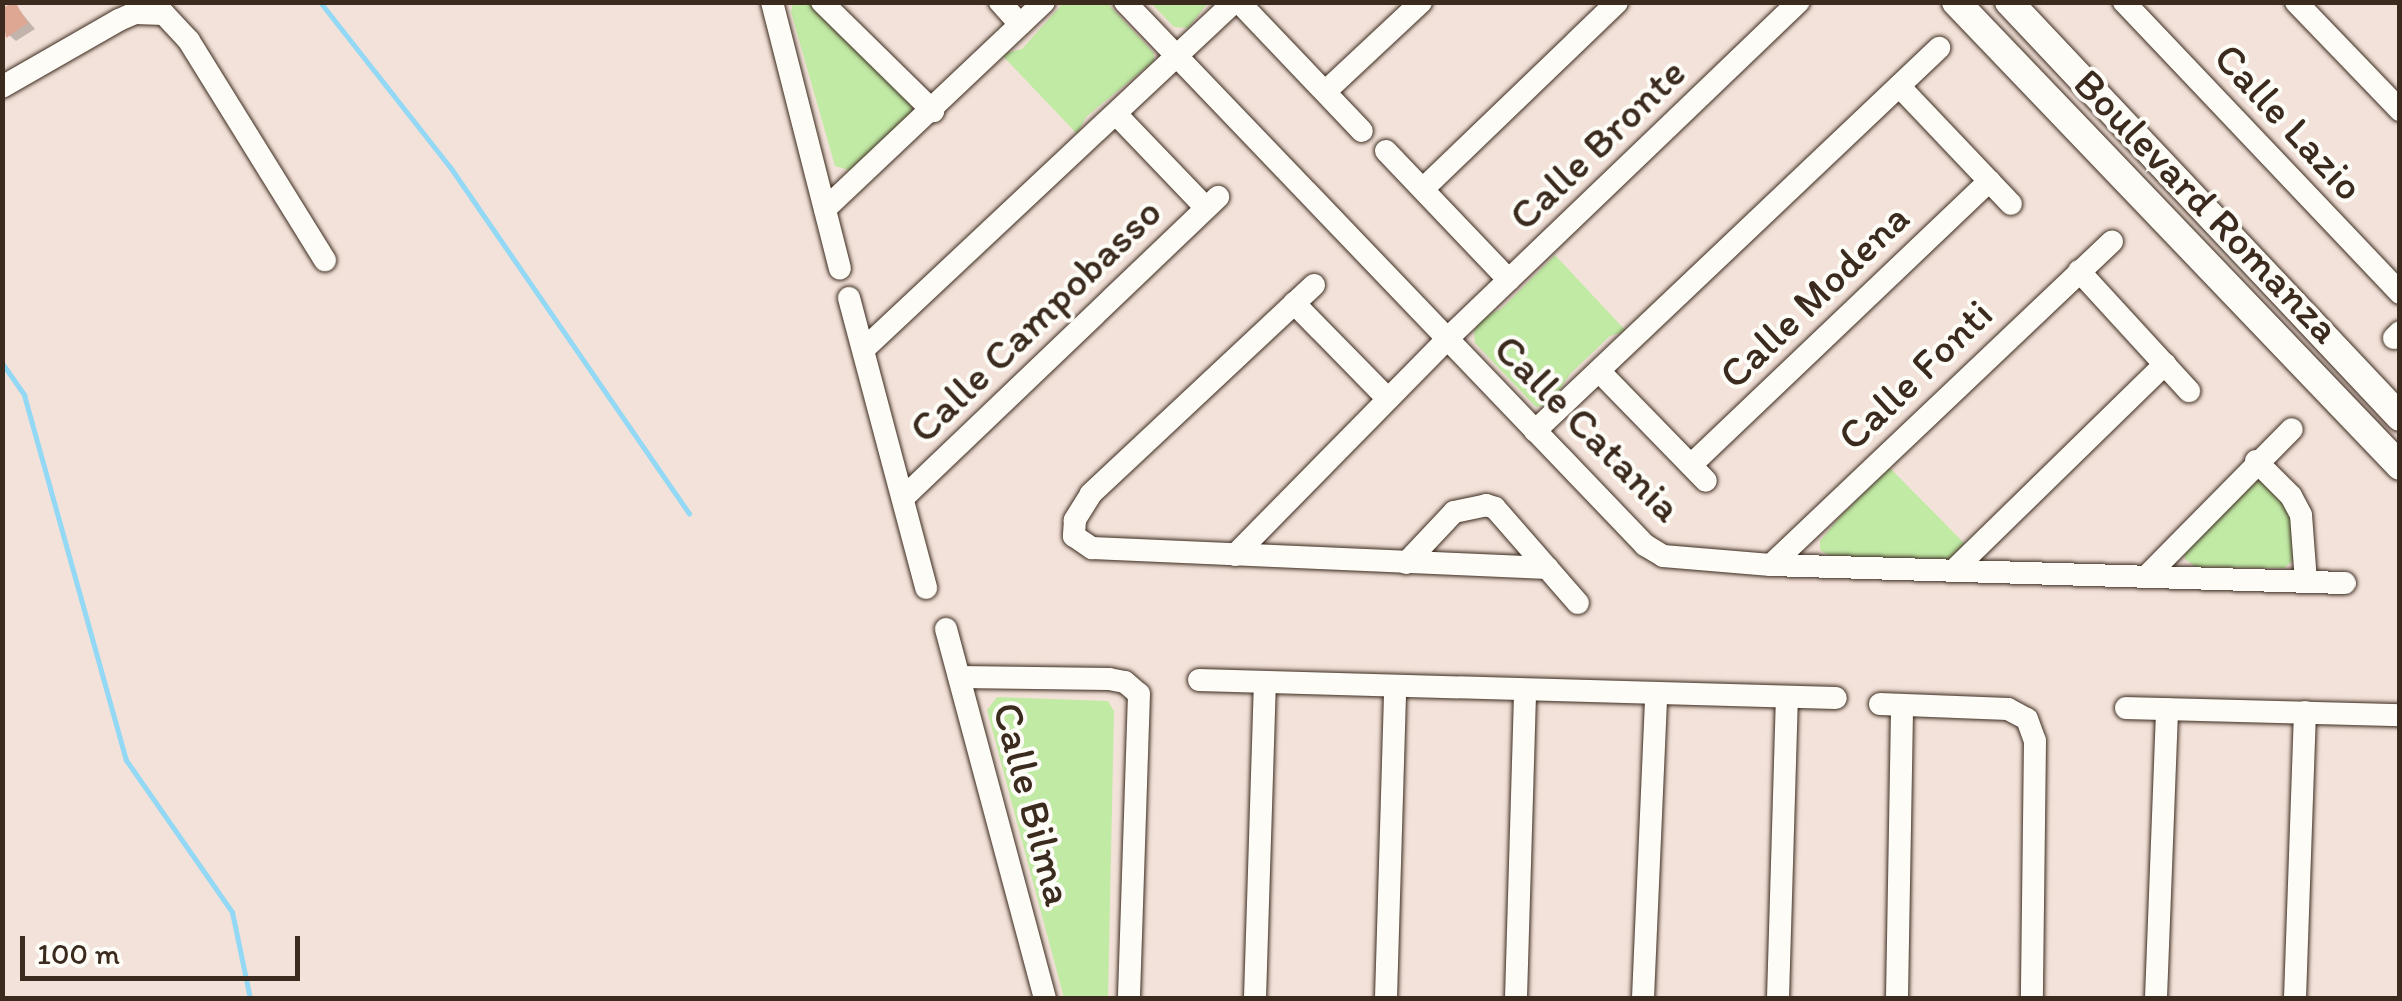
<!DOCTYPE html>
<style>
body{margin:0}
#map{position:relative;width:2402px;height:1001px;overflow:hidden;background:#f3e2d9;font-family:Itim,sans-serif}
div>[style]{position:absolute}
.green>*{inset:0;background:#c1eaa5}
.shadow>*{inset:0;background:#0003}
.stream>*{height:5px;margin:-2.5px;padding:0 2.5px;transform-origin:2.5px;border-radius:2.5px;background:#93d8f5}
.building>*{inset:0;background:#dda794}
.roads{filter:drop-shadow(0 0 2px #3b2a1e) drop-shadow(0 0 2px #3b2a1e)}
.minor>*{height:22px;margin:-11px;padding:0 11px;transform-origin:11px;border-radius:11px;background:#fdfcf7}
.major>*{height:28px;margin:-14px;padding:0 14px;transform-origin:14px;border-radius:14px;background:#fdfcf7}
span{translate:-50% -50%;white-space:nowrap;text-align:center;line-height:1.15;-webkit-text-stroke:8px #fdfcf7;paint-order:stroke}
.street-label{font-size:42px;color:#3b2a1e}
.frame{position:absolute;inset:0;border:5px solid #3b2a1e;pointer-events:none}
.scale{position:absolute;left:20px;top:936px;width:280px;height:45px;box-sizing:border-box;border:5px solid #3b2a1e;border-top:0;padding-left:12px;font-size:30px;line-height:35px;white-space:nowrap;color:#3b2a1e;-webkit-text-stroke:8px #fdfcf7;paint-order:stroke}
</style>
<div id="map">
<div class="green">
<i style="clip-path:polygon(1064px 2px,1107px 3px,1154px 53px,1154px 61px,1086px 117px,1077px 134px,1001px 54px,1022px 49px)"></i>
<i style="clip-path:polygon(793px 3px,815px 3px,912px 104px,912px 116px,853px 171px,835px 166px,791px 12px)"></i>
<i style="clip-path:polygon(1151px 3px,1150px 3px,1208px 3px,1188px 28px,1174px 27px)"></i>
<i style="clip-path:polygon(1555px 255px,1626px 331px,1610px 336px,1570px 374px,1550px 405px,1536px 407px,1475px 343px,1474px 332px,1479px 321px,1502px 308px)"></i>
<i style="clip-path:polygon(1890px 468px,1965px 544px,1950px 559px,1832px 557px,1820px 550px,1820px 541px,1839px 518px)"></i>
<i style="clip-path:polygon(2265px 480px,2297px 513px,2295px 559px,2284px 568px,2196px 567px,2185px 559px,2184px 549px,2252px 482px)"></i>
<i style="clip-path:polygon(997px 697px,1108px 701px,1114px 711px,1108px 998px,1064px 998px,987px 710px)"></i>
</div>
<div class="shadow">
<i style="clip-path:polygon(14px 4px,35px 29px,16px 41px,2px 29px,2px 11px)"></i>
</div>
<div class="stream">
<i style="left:320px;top:2px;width:210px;rotate:51.8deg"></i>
<i style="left:450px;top:167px;width:421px;rotate:55.4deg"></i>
<i style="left:2px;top:363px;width:39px;rotate:55deg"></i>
<i style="left:24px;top:395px;width:379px;rotate:74.4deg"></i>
<i style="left:126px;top:760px;width:185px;rotate:55.1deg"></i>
<i style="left:232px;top:912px;width:88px;rotate:78.2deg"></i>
</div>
<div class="building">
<i style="clip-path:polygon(15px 2px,28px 23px,6px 38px,2px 8px)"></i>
</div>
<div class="roads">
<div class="minor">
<i style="left:772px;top:2px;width:275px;rotate:75.7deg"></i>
<i style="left:822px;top:2px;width:156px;rotate:44.5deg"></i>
<i style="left:1000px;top:2px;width:30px;rotate:48deg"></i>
<i style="left:1125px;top:2px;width:752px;rotate:46.24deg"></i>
<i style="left:1645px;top:545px;width:21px;rotate:31deg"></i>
<i style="left:1663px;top:556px;width:108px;rotate:4.8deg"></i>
<i style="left:1771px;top:565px;width:574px;rotate:1.8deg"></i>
<i style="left:1239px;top:2px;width:178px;rotate:46.4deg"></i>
<i style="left:2124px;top:2px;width:401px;rotate:46.5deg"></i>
<i style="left:2296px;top:2px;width:150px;rotate:46.1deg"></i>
<i style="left:2px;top:87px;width:135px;rotate:-29.8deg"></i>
<i style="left:119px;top:20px;width:17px;rotate:-24deg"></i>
<i style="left:135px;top:13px;width:29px;rotate:2deg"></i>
<i style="left:164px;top:14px;width:37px;rotate:47deg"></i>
<i style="left:189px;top:41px;width:258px;rotate:58.2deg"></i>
<i style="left:1900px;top:87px;width:161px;rotate:46.5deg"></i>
<i style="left:1326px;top:91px;width:130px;rotate:-43.1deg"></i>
<i style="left:1116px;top:114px;width:130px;rotate:46.2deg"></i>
<i style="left:1386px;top:151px;width:178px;rotate:46.4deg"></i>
<i style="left:1423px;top:189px;width:269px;rotate:-43.9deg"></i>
<i style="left:825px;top:209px;width:301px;rotate:-43.4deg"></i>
<i style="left:2079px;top:271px;width:163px;rotate:47.5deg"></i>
<i style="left:1314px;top:285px;width:306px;rotate:136.9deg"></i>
<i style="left:1091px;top:494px;width:31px;rotate:122deg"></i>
<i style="left:1075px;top:520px;width:16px;rotate:94deg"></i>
<i style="left:1074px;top:536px;width:22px;rotate:34deg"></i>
<i style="left:1092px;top:548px;width:456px;rotate:2.5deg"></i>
<i style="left:849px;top:298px;width:300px;rotate:75.1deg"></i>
<i style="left:1294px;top:303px;width:134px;rotate:45.6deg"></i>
<i style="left:2394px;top:338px;width:8px;rotate:-45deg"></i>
<i style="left:864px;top:349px;width:507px;rotate:-43.16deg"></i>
<i style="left:1599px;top:371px;width:153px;rotate:45.8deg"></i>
<i style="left:1535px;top:431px;width:557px;rotate:-43.47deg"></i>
<i style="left:2256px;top:461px;width:49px;rotate:45deg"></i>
<i style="left:2291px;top:496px;width:21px;rotate:62deg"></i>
<i style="left:2301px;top:515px;width:67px;rotate:85.7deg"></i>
<i style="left:1691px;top:465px;width:412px;rotate:-43.6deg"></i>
<i style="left:903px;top:498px;width:436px;rotate:-43.7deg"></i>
<i style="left:1235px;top:555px;width:303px;rotate:-45.5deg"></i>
<i style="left:1447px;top:339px;width:487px;rotate:-43.8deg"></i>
<i style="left:1406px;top:563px;width:70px;rotate:-46.7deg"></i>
<i style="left:1454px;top:512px;width:33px;rotate:-12deg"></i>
<i style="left:1486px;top:505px;width:9px;rotate:18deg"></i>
<i style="left:1495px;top:508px;width:126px;rotate:48.9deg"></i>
<i style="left:1771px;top:565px;width:470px;rotate:-43.5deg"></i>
<i style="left:1954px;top:570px;width:295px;rotate:-44.3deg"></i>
<i style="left:2147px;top:576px;width:206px;rotate:-45.4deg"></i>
<i style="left:946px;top:629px;width:382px;rotate:75deg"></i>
<i style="left:960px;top:677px;width:149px;rotate:0.8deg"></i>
<i style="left:1109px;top:679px;width:16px;rotate:11deg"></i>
<i style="left:1125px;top:682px;width:18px;rotate:41deg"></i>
<i style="left:1139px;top:694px;width:304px;rotate:91.9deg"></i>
<i style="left:1199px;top:680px;width:637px;rotate:1.62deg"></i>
<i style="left:1880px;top:704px;width:128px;rotate:2.2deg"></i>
<i style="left:2008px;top:709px;width:21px;rotate:28deg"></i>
<i style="left:2027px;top:719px;width:23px;rotate:70deg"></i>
<i style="left:2035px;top:741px;width:257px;rotate:90.7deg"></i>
<i style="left:2126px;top:708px;width:274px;rotate:1.5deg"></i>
<i style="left:1255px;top:998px;width:315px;rotate:-88.2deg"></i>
<i style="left:1386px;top:998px;width:310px;rotate:-88.3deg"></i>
<i style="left:1516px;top:998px;width:307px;rotate:-88.3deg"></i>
<i style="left:1643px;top:998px;width:302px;rotate:-87.5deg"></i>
<i style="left:1778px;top:998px;width:300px;rotate:-88.3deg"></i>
<i style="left:1897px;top:998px;width:291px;rotate:-89deg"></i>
<i style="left:2156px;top:998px;width:289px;rotate:-87.8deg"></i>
<i style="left:2295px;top:998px;width:286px;rotate:-88deg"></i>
</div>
<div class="major">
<i style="left:1956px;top:2px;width:642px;rotate:46.26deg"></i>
<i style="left:2009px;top:2px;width:570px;rotate:46.71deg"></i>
</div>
</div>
<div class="street-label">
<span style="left:2289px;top:122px;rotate:47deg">Calle Lazio</span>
<span style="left:1597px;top:144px;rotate:-44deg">Calle Bronte</span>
<span style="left:2207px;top:206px;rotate:46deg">Boulevard Romanza</span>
<span style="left:1814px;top:296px;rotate:-44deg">Calle Modena</span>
<span style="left:1035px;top:320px;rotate:-44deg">Calle Campobasso</span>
<span style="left:1915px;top:375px;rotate:-44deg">Calle Fonti</span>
<span style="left:1588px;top:428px;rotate:45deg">Calle Catania</span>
<span style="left:1033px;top:804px;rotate:75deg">Calle Bilma</span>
</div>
<div class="frame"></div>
<div class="scale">100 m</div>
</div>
